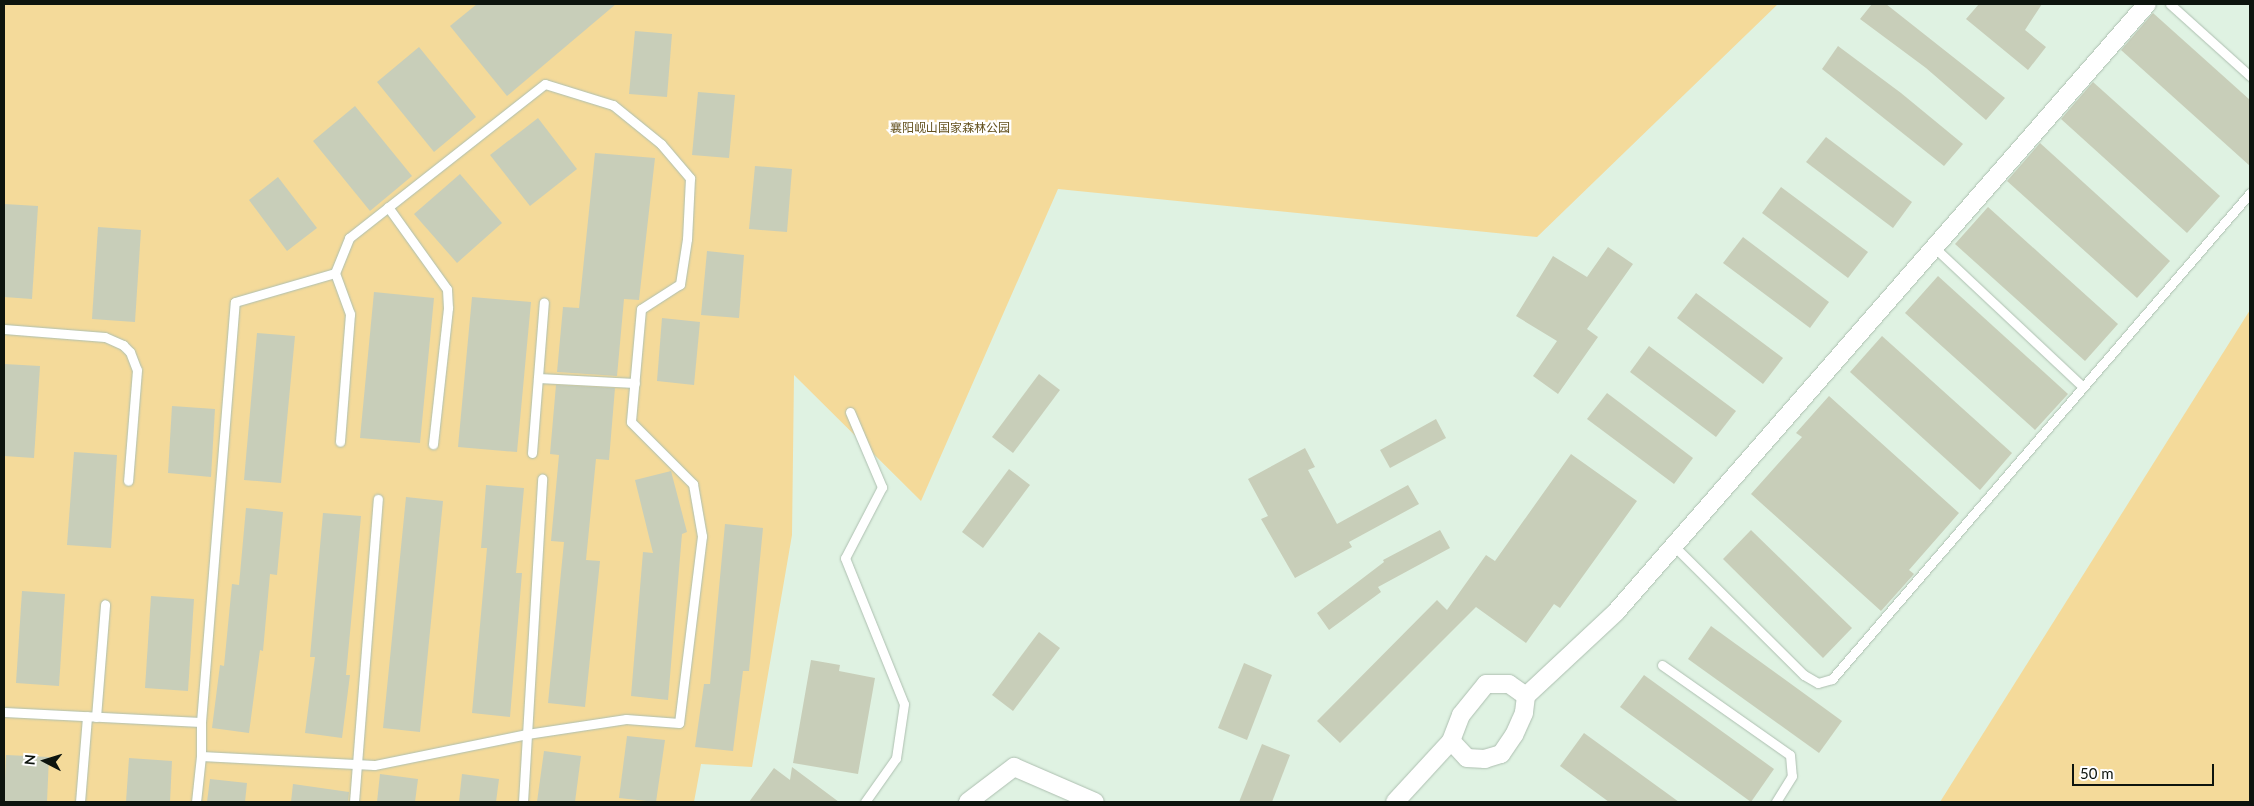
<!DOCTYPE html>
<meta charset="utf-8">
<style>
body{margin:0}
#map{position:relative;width:2254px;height:806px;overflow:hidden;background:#dff2e2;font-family:Lato,"Noto Sans SC",sans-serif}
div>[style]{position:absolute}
.green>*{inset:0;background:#f4da9a}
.building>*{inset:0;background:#c8ceb9}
.roads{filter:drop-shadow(0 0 1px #adbfb0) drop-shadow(0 0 1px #adbfb0)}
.lane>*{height:9px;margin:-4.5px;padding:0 4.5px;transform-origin:4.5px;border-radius:4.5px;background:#fff}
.street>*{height:18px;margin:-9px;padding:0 9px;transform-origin:9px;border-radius:9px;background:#fff}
span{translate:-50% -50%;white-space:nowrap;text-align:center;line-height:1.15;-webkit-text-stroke:4.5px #fff;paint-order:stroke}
.park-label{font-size:12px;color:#63511d}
.frame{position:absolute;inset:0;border:5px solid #0d140e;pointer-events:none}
.north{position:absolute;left:20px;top:736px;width:50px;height:50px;-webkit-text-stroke:4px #fff;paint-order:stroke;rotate:275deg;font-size:14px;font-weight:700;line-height:20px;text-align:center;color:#0d140e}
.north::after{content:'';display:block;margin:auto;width:18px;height:22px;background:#0d140e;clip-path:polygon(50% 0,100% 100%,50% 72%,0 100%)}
.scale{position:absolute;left:2072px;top:764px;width:142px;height:22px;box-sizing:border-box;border:2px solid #0d140e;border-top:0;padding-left:6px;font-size:15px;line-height:18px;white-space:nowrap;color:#0d140e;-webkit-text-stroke:4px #fff;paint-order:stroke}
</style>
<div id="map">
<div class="green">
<i style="clip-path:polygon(4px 4px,1778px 4px,1537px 237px,1058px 189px,921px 501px,794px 375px,792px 535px,752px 767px,701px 764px,694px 802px,4px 802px)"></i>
<i style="clip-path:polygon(2250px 310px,2250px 802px,1940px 802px)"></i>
</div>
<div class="building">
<i style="clip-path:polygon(477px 4px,616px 4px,507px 96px,450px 26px)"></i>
<i style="clip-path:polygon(1872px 4px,1886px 4px,2005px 98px,1986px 120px,1926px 68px,1860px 19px)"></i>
<i style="clip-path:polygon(1979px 4px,2042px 4px,2025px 30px,2046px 47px,2028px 70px,1966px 19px)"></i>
<i style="clip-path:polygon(2153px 13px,2250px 100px,2250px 166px,2121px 50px)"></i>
<i style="clip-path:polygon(635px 31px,672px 34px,667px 97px,629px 94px)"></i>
<i style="clip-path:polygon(1838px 46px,1901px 93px,1963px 144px,1944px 166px,1822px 69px)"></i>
<i style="clip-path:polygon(419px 47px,476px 117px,434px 152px,377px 82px)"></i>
<i style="clip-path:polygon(2093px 82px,2220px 196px,2187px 233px,2061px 119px)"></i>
<i style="clip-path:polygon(698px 92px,735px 95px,729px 158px,692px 155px)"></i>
<i style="clip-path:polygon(355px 106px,412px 176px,370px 211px,313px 141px)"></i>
<i style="clip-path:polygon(538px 118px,577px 169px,530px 206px,490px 155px)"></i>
<i style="clip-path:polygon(1826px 137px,1912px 202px,1893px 228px,1806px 162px)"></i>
<i style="clip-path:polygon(2040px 143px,2170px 261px,2137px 298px,2007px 181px)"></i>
<i style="clip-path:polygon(595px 153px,655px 158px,639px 300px,624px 299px,617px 376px,557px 372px,563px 307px,579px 308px)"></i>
<i style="clip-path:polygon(755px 166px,792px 169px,787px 232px,749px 229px)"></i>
<i style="clip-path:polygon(460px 174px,502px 223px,457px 263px,414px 214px)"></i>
<i style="clip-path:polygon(278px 177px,317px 228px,287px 251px,249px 200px)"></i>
<i style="clip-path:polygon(1781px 187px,1868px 252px,1848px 278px,1762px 213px)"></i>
<i style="clip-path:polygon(4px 204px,38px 206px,32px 299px,4px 297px)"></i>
<i style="clip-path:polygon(1988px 207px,2118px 324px,2085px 361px,1955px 244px)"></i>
<i style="clip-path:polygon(98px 227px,141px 230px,135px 322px,92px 319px)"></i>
<i style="clip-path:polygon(1743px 237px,1829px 302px,1810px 328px,1723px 263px)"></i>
<i style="clip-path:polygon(1608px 247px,1633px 264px,1587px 329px,1598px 337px,1558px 394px,1533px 376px,1557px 341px,1516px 316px,1553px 256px,1587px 277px)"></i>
<i style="clip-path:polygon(707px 251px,744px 255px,739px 318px,701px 315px)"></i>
<i style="clip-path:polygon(1938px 276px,2068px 394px,2035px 430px,1905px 313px)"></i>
<i style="clip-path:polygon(374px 292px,434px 298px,420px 443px,360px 438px)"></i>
<i style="clip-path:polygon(1696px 293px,1783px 358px,1763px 384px,1677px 318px)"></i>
<i style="clip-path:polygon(472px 297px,531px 302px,517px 452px,458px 447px)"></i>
<i style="clip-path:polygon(662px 318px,700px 322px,694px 385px,657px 381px)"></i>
<i style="clip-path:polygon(257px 333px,295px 336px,281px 483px,244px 480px)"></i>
<i style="clip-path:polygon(1882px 336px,2012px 453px,1980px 490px,1850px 372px)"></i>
<i style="clip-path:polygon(1649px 346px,1736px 411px,1716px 437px,1630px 372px)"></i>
<i style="clip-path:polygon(4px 364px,40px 366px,34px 458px,4px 456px)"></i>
<i style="clip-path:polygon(1039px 374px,1060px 390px,1013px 453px,992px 437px)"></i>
<i style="clip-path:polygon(556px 385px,615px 388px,609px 460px,596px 459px,586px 560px,600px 561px,585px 707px,548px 703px,564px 542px,551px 541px,559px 455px,550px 454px)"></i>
<i style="clip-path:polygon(1607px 393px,1693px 458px,1674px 484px,1587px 419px)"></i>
<i style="clip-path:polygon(1829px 396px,1959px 513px,1909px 570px,1914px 574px,1881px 611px,1751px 494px,1802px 437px,1796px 433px)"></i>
<i style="clip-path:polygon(172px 406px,215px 409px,211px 477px,168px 473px)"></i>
<i style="clip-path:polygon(1436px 419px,1446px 438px,1390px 468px,1380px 450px)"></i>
<i style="clip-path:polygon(1305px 448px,1315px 467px,1308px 470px,1337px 524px,1408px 485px,1419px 504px,1349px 542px,1352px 547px,1295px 578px,1261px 519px,1268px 516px,1248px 479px)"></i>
<i style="clip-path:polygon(74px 452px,117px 455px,111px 548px,67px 545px)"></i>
<i style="clip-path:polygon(1571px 454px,1637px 501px,1560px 608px,1554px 604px,1526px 643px,1476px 607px,1340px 743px,1317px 721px,1437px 600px,1447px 610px,1486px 555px,1495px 561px)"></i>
<i style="clip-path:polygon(1009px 469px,1030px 485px,983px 548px,962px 532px)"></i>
<i style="clip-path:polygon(671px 471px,687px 532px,682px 534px,668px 700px,631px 696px,643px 552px,653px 553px,635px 480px)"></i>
<i style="clip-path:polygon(486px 485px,524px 488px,516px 573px,522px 573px,510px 717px,472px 713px,487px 548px,481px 548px)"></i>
<i style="clip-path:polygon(406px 497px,443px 501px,420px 732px,383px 728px)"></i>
<i style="clip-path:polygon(246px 508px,283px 512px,277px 575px,270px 574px,263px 651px,260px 650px,249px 733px,212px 728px,220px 665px,224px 666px,232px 584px,239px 585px)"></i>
<i style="clip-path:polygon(323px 513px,361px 516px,346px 675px,350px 675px,342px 738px,305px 733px,315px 657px,310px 657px)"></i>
<i style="clip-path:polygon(725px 524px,763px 528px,749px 671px,743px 671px,733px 751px,695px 747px,704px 684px,710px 684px)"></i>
<i style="clip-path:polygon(1440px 530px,1450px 548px,1378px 587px,1381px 592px,1329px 630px,1317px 613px,1384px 562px,1383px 560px)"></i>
<i style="clip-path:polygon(1751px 530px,1852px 628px,1823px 658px,1723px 559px)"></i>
<i style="clip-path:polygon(22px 591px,65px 594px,59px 686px,16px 683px)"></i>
<i style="clip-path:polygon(151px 596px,194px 599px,188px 691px,145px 688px)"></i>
<i style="clip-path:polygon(1711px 626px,1842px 721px,1819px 753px,1688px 659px)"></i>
<i style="clip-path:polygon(1039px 632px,1060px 648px,1013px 711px,992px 695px)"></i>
<i style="clip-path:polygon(811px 660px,840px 665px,839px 671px,875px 678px,858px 774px,793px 763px)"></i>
<i style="clip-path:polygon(1244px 663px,1272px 675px,1247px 740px,1218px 728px)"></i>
<i style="clip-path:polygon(1644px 675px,1774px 769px,1751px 802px,1620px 707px)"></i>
<i style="clip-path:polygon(1584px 733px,1679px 802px,1609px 802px,1560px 766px)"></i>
<i style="clip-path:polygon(627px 736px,665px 740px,656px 802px,619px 798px)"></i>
<i style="clip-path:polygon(1262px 744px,1290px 755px,1272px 802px,1239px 802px)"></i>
<i style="clip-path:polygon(544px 751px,581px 756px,575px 802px,537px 802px)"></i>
<i style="clip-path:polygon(6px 755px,49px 757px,47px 802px,4px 802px)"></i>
<i style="clip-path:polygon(129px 758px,172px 761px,170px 802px,126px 802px)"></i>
<i style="clip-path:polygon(792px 767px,839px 802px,749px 802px,774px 768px,790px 780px)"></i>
<i style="clip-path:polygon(380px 774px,418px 779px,415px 802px,377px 802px)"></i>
<i style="clip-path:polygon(462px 774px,499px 779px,496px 802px,459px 802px)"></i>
<i style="clip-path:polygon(210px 779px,247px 783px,245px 802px,207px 802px)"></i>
<i style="clip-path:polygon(293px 784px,349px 792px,348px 802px,291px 802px)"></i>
</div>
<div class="roads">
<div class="lane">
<i style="left:2170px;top:4px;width:108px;rotate:42deg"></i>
<i style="left:545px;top:84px;width:71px;rotate:17.2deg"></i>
<i style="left:613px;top:105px;width:62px;rotate:39.1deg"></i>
<i style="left:661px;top:144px;width:45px;rotate:49.5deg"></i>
<i style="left:690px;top:178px;width:61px;rotate:92.8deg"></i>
<i style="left:687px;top:239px;width:46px;rotate:98.8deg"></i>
<i style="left:680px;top:284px;width:46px;rotate:147.3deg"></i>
<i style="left:641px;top:309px;width:113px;rotate:95.1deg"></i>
<i style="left:631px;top:422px;width:88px;rotate:45deg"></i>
<i style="left:693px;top:484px;width:53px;rotate:80.2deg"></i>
<i style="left:702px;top:536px;width:188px;rotate:97deg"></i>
<i style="left:679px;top:723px;width:53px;rotate:-175.7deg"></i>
<i style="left:626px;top:719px;width:100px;rotate:171.4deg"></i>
<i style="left:527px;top:734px;width:156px;rotate:168.5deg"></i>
<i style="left:374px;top:765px;width:173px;rotate:-177deg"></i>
<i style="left:201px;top:756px;width:34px;rotate:-90deg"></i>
<i style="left:201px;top:722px;width:421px;rotate:-85.4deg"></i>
<i style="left:235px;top:302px;width:104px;rotate:-16.2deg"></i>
<i style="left:335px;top:273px;width:38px;rotate:-68deg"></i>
<i style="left:349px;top:238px;width:249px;rotate:-38.2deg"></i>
<i style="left:388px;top:207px;width:101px;rotate:54.3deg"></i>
<i style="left:447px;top:289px;width:19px;rotate:87deg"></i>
<i style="left:448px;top:308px;width:137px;rotate:96.3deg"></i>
<i style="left:1935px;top:248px;width:203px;rotate:43.2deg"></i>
<i style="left:335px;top:273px;width:44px;rotate:69.9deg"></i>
<i style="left:350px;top:314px;width:128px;rotate:94.5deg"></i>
<i style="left:4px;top:329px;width:101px;rotate:4.5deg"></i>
<i style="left:105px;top:337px;width:20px;rotate:24deg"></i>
<i style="left:123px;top:345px;width:10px;rotate:45deg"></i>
<i style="left:130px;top:352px;width:19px;rotate:69deg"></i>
<i style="left:137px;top:370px;width:111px;rotate:94.6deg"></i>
<i style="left:538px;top:378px;width:97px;rotate:3deg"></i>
<i style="left:850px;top:412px;width:82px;rotate:66.9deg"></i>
<i style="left:882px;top:487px;width:80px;rotate:117.5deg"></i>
<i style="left:845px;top:558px;width:157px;rotate:68deg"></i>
<i style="left:904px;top:704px;width:55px;rotate:98.4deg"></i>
<i style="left:896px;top:758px;width:54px;rotate:125.2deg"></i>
<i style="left:532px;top:453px;width:151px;rotate:-85.5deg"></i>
<i style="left:1674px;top:546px;width:183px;rotate:44.8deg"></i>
<i style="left:1804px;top:675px;width:16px;rotate:30deg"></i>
<i style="left:1818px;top:683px;width:15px;rotate:-16deg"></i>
<i style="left:1832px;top:679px;width:641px;rotate:-49.3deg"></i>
<i style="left:1662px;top:665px;width:156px;rotate:35.1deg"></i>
<i style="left:1790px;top:755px;width:21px;rotate:85deg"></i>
<i style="left:1792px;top:776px;width:31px;rotate:122deg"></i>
<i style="left:4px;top:712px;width:197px;rotate:2.9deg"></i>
<i style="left:96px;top:717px;width:113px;rotate:-85.4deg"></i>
<i style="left:80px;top:802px;width:86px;rotate:-85.3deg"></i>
<i style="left:196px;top:802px;width:46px;rotate:-83.8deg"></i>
<i style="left:354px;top:802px;width:304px;rotate:-85.5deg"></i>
<i style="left:523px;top:802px;width:324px;rotate:-86.6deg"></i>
</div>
<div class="street">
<i style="left:1486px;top:684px;width:23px"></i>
<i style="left:1509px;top:684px;width:21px;rotate:35deg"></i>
<i style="left:1526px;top:696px;width:17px;rotate:97deg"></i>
<i style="left:1524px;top:713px;width:24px;rotate:114deg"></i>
<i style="left:1514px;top:735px;width:23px;rotate:124deg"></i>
<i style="left:1501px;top:754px;width:17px;rotate:163deg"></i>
<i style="left:1485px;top:759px;width:18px;rotate:-177deg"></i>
<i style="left:1467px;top:758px;width:23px;rotate:-133deg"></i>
<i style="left:1451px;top:741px;width:28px;rotate:-69deg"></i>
<i style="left:1461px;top:715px;width:40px;rotate:-51deg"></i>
<i style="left:1526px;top:696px;width:123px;rotate:-43deg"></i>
<i style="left:1616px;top:612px;width:807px;rotate:-48.87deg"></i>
<i style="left:968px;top:802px;width:58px;rotate:-37.3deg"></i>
<i style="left:1014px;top:767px;width:88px;rotate:23.4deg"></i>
<i style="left:1395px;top:802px;width:83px;rotate:-47.4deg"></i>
</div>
</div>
<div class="park-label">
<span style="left:950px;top:128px">襄阳岘山国家森林公园</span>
</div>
<div class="frame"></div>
<div class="north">N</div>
<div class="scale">50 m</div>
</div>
